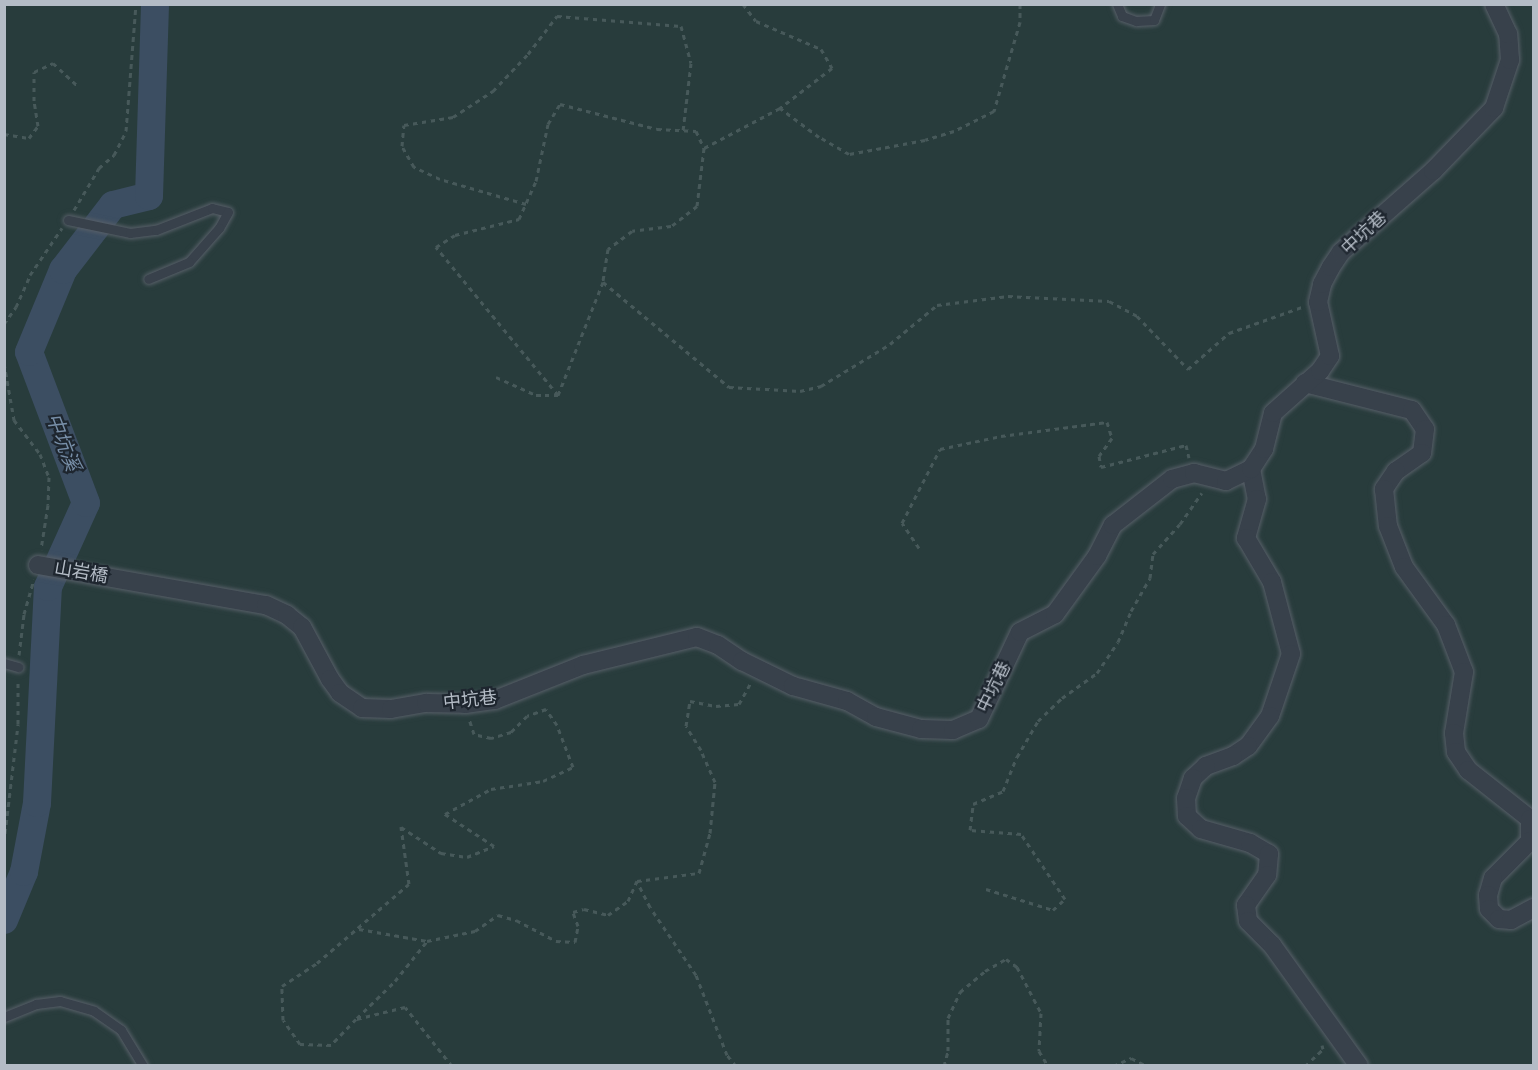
<!DOCTYPE html>
<meta charset="utf-8">
<style>
body{margin:0}
#map{position:relative;width:1538px;height:1070px;overflow:hidden;background:#252f3a;font-family:"DM Sans","Noto Sans TC",sans-serif}
div>[style]{position:absolute}
.green>*{inset:0;background:#283c3c}
.river>*{height:28px;margin:-14px;padding:0 14px;transform-origin:14px;border-radius:14px;background:#3c4e62}
.path>*{height:3px;margin-top:-1.5px;transform-origin:0;background:repeating-linear-gradient(90deg,#47595a 0 4.5px,transparent 0 9px)}
.roads{filter:drop-shadow(0 0 2px #575f68) drop-shadow(0 0 2px #575f68)}
.lane>*{height:9px;margin:-4.5px;padding:0 4.5px;transform-origin:4.5px;border-radius:4.5px;background:#38414b}
.street>*{height:18px;margin:-9px;padding:0 9px;transform-origin:9px;border-radius:9px;background:#38414b}
span{translate:-50% -50%;white-space:nowrap;text-align:center;line-height:1.15;-webkit-text-stroke:4.5px #1e262f;paint-order:stroke}
.street-label{font-size:18px;color:#b4bcc6}
.water-label{font-size:20px;color:#778ea7;font-style:italic}
.frame{position:absolute;inset:0;border:6px solid #b4bcc6;pointer-events:none}
</style>
<div id="map">
<div class="green">
<i style="clip-path:polygon(5px 5px,1533px 5px,1533px 1065px,5px 1065px)"></i>
</div>
<div class="river">
<i style="left:4px;top:920px;width:52px;rotate:-67.4deg"></i>
<i style="left:24px;top:872px;width:70px;rotate:-79.3deg"></i>
<i style="left:37px;top:803px;width:216px;rotate:-87.1deg"></i>
<i style="left:48px;top:587px;width:92px;rotate:-65.7deg"></i>
<i style="left:86px;top:503px;width:161px;rotate:-110.7deg"></i>
<i style="left:29px;top:352px;width:89px;rotate:-67.5deg"></i>
<i style="left:63px;top:270px;width:82px;rotate:-52.4deg"></i>
<i style="left:113px;top:205px;width:37px;rotate:-14deg"></i>
<i style="left:149px;top:196px;width:192px;rotate:-88.2deg"></i>
</div>
<div class="path">
<i style="left:743px;top:4px;width:21px;rotate:53deg"></i>
<i style="left:756px;top:21px;width:71px;rotate:23.3deg"></i>
<i style="left:821px;top:49px;width:22px;rotate:60deg"></i>
<i style="left:832px;top:68px;width:66px;rotate:142.4deg"></i>
<i style="left:1020px;top:4px;width:18px;rotate:90deg"></i>
<i style="left:1020px;top:22px;width:93px;rotate:106.3deg"></i>
<i style="left:994px;top:111px;width:45px;rotate:153.4deg"></i>
<i style="left:954px;top:131px;width:30px;rotate:163deg"></i>
<i style="left:925px;top:140px;width:77px;rotate:169.6deg"></i>
<i style="left:849px;top:154px;width:34px;rotate:-150deg"></i>
<i style="left:819px;top:137px;width:49px;rotate:-143.4deg"></i>
<i style="left:780px;top:108px;width:86px;rotate:152.2deg"></i>
<i style="left:704px;top:148px;width:58px;rotate:96.9deg"></i>
<i style="left:697px;top:206px;width:33px;rotate:142deg"></i>
<i style="left:671px;top:226px;width:39px;rotate:173deg"></i>
<i style="left:632px;top:231px;width:30px;rotate:143deg"></i>
<i style="left:608px;top:249px;width:33px;rotate:99deg"></i>
<i style="left:603px;top:282px;width:164px;rotate:39.8deg"></i>
<i style="left:729px;top:387px;width:71px;rotate:3.2deg"></i>
<i style="left:800px;top:391px;width:22px;rotate:-13deg"></i>
<i style="left:821px;top:386px;width:81px;rotate:-31.3deg"></i>
<i style="left:890px;top:344px;width:61px;rotate:-39.7deg"></i>
<i style="left:937px;top:305px;width:72px;rotate:-7.2deg"></i>
<i style="left:1008px;top:296px;width:101px;rotate:2.8deg"></i>
<i style="left:1109px;top:301px;width:32px;rotate:28deg"></i>
<i style="left:1137px;top:316px;width:74px;rotate:46.1deg"></i>
<i style="left:1188px;top:369px;width:55px;rotate:-41.3deg"></i>
<i style="left:1229px;top:333px;width:77px;rotate:-19.6deg"></i>
<i style="left:4px;top:134px;width:25px;rotate:9deg"></i>
<i style="left:29px;top:138px;width:15px;rotate:-53deg"></i>
<i style="left:38px;top:126px;width:25px;rotate:-99deg"></i>
<i style="left:34px;top:101px;width:29px;rotate:-90deg"></i>
<i style="left:34px;top:72px;width:21px;rotate:-25deg"></i>
<i style="left:53px;top:63px;width:34px;rotate:43deg"></i>
<i style="left:526px;top:204px;width:90px;rotate:-163.8deg"></i>
<i style="left:440px;top:179px;width:29px;rotate:-155deg"></i>
<i style="left:414px;top:167px;width:24px;rotate:-120deg"></i>
<i style="left:402px;top:146px;width:21px;rotate:-85deg"></i>
<i style="left:404px;top:125px;width:50px;rotate:-9.3deg"></i>
<i style="left:453px;top:117px;width:48px;rotate:-33deg"></i>
<i style="left:493px;top:91px;width:51px;rotate:-46.6deg"></i>
<i style="left:528px;top:54px;width:48px;rotate:-52.7deg"></i>
<i style="left:557px;top:16px;width:124px;rotate:4.6deg"></i>
<i style="left:681px;top:26px;width:38px;rotate:75deg"></i>
<i style="left:691px;top:63px;width:68px;rotate:96.7deg"></i>
<i style="left:74px;top:210px;width:49px;rotate:-59.2deg"></i>
<i style="left:99px;top:168px;width:20px;rotate:-41deg"></i>
<i style="left:114px;top:155px;width:27px;rotate:-63deg"></i>
<i style="left:126px;top:131px;width:127px;rotate:-85.5deg"></i>
<i style="left:603px;top:282px;width:122px;rotate:111.7deg"></i>
<i style="left:558px;top:395px;width:192px;rotate:-129.5deg"></i>
<i style="left:436px;top:247px;width:22px;rotate:-32deg"></i>
<i style="left:455px;top:235px;width:66px;rotate:-14deg"></i>
<i style="left:519px;top:219px;width:42px;rotate:-65.9deg"></i>
<i style="left:536px;top:181px;width:58px;rotate:-78.1deg"></i>
<i style="left:548px;top:124px;width:23px;rotate:-59deg"></i>
<i style="left:560px;top:104px;width:100px;rotate:14.5deg"></i>
<i style="left:657px;top:129px;width:39px;rotate:3deg"></i>
<i style="left:696px;top:131px;width:19px;rotate:65deg"></i>
<i style="left:4px;top:324px;width:21px;rotate:-55deg"></i>
<i style="left:16px;top:307px;width:35px;rotate:-66deg"></i>
<i style="left:30px;top:275px;width:57px;rotate:-55.8deg"></i>
<i style="left:4px;top:363px;width:58px;rotate:80deg"></i>
<i style="left:14px;top:420px;width:43px;rotate:52.6deg"></i>
<i style="left:40px;top:454px;width:25px;rotate:69deg"></i>
<i style="left:49px;top:477px;width:28px;rotate:92deg"></i>
<i style="left:48px;top:505px;width:45px;rotate:99deg"></i>
<i style="left:496px;top:377px;width:44px;rotate:24.2deg"></i>
<i style="left:536px;top:395px;width:22px"></i>
<i style="left:919px;top:548px;width:30px;rotate:-124deg"></i>
<i style="left:902px;top:523px;width:83px;rotate:-62.8deg"></i>
<i style="left:940px;top:449px;width:62px;rotate:-12deg"></i>
<i style="left:1001px;top:436px;width:107px;rotate:-7.5deg"></i>
<i style="left:1107px;top:422px;width:17px;rotate:73deg"></i>
<i style="left:1112px;top:438px;width:22px;rotate:126deg"></i>
<i style="left:1099px;top:456px;width:11px;rotate:80deg"></i>
<i style="left:1101px;top:467px;width:88px;rotate:-14.5deg"></i>
<i style="left:1186px;top:445px;width:13px;rotate:77deg"></i>
<i style="left:19px;top:655px;width:41px;rotate:-83deg"></i>
<i style="left:24px;top:614px;width:36px;rotate:-74deg"></i>
<i style="left:4px;top:842px;width:119px;rotate:-83.2deg"></i>
<i style="left:18px;top:724px;width:45px;rotate:-90deg"></i>
<i style="left:986px;top:889px;width:70px;rotate:17.4deg"></i>
<i style="left:1053px;top:910px;width:16px;rotate:-43deg"></i>
<i style="left:1065px;top:899px;width:78px;rotate:-124.1deg"></i>
<i style="left:1021px;top:834px;width:51px;rotate:-175.5deg"></i>
<i style="left:970px;top:830px;width:26px;rotate:-83deg"></i>
<i style="left:973px;top:804px;width:33px;rotate:-23deg"></i>
<i style="left:1003px;top:791px;width:37px;rotate:-68deg"></i>
<i style="left:1017px;top:757px;width:42px;rotate:-59.7deg"></i>
<i style="left:1038px;top:721px;width:33px;rotate:-44deg"></i>
<i style="left:1062px;top:698px;width:43px;rotate:-35.5deg"></i>
<i style="left:1097px;top:673px;width:37px;rotate:-56deg"></i>
<i style="left:1118px;top:642px;width:34px;rotate:-67deg"></i>
<i style="left:1131px;top:611px;width:38px;rotate:-60deg"></i>
<i style="left:1150px;top:578px;width:24px;rotate:-83deg"></i>
<i style="left:1153px;top:554px;width:40px;rotate:-48deg"></i>
<i style="left:1180px;top:524px;width:38px;rotate:-55deg"></i>
<i style="left:359px;top:929px;width:69px;rotate:10deg"></i>
<i style="left:357px;top:1018px;width:53px;rotate:-44.2deg"></i>
<i style="left:395px;top:981px;width:51px;rotate:-51.3deg"></i>
<i style="left:427px;top:941px;width:49px;rotate:-11.8deg"></i>
<i style="left:475px;top:931px;width:28px;rotate:-35deg"></i>
<i style="left:498px;top:915px;width:19px;rotate:16deg"></i>
<i style="left:516px;top:920px;width:45px;rotate:27.7deg"></i>
<i style="left:556px;top:941px;width:19px;rotate:3deg"></i>
<i style="left:575px;top:942px;width:16px;rotate:-79deg"></i>
<i style="left:578px;top:926px;width:15px;rotate:-110deg"></i>
<i style="left:573px;top:912px;width:11px;rotate:-15deg"></i>
<i style="left:584px;top:909px;width:25px;rotate:14deg"></i>
<i style="left:608px;top:915px;width:24px;rotate:-35deg"></i>
<i style="left:628px;top:901px;width:22px;rotate:-66deg"></i>
<i style="left:452px;top:1066px;width:75px;rotate:-128.5deg"></i>
<i style="left:405px;top:1007px;width:50px;rotate:166.2deg"></i>
<i style="left:356px;top:1019px;width:36px;rotate:134deg"></i>
<i style="left:331px;top:1045px;width:31px;rotate:-178deg"></i>
<i style="left:300px;top:1044px;width:29px;rotate:-125deg"></i>
<i style="left:283px;top:1020px;width:34px;rotate:-92deg"></i>
<i style="left:282px;top:986px;width:42px;rotate:-33.3deg"></i>
<i style="left:317px;top:963px;width:121px;rotate:-40.7deg"></i>
<i style="left:409px;top:884px;width:58px;rotate:-98deg"></i>
<i style="left:401px;top:827px;width:48px;rotate:33deg"></i>
<i style="left:441px;top:853px;width:26px;rotate:9deg"></i>
<i style="left:467px;top:857px;width:29px;rotate:-22deg"></i>
<i style="left:494px;top:846px;width:59px;rotate:-146.9deg"></i>
<i style="left:445px;top:814px;width:52px;rotate:-28.5deg"></i>
<i style="left:491px;top:789px;width:53px;rotate:-8.7deg"></i>
<i style="left:543px;top:781px;width:33px;rotate:-25deg"></i>
<i style="left:573px;top:767px;width:45px;rotate:-110.9deg"></i>
<i style="left:557px;top:725px;width:19px;rotate:-125deg"></i>
<i style="left:546px;top:709px;width:20px;rotate:160deg"></i>
<i style="left:527px;top:716px;width:23px;rotate:135deg"></i>
<i style="left:511px;top:732px;width:21px;rotate:163deg"></i>
<i style="left:491px;top:738px;width:17px;rotate:-167deg"></i>
<i style="left:474px;top:734px;width:16px;rotate:-108deg"></i>
<i style="left:736px;top:1066px;width:14px;rotate:-129deg"></i>
<i style="left:727px;top:1055px;width:86px;rotate:-111.2deg"></i>
<i style="left:696px;top:975px;width:82px;rotate:-124.1deg"></i>
<i style="left:650px;top:907px;width:29px;rotate:-117deg"></i>
<i style="left:637px;top:881px;width:63px;rotate:-7.4deg"></i>
<i style="left:699px;top:873px;width:41px;rotate:-74.6deg"></i>
<i style="left:710px;top:833px;width:51px;rotate:-84.4deg"></i>
<i style="left:715px;top:782px;width:35px;rotate:-114deg"></i>
<i style="left:701px;top:750px;width:28px;rotate:-122deg"></i>
<i style="left:686px;top:726px;width:25px;rotate:-81deg"></i>
<i style="left:690px;top:701px;width:26px;rotate:11deg"></i>
<i style="left:716px;top:706px;width:23px;rotate:-5deg"></i>
<i style="left:739px;top:704px;width:25px;rotate:-61deg"></i>
<i style="left:944px;top:1066px;width:16px;rotate:-75deg"></i>
<i style="left:948px;top:1051px;width:33px;rotate:-90deg"></i>
<i style="left:948px;top:1018px;width:29px;rotate:-65deg"></i>
<i style="left:960px;top:992px;width:33px;rotate:-40deg"></i>
<i style="left:985px;top:971px;width:24px;rotate:-30deg"></i>
<i style="left:1006px;top:959px;width:14px;rotate:36deg"></i>
<i style="left:1017px;top:967px;width:52px;rotate:62.4deg"></i>
<i style="left:1041px;top:1013px;width:38px;rotate:93deg"></i>
<i style="left:1039px;top:1051px;width:17px;rotate:59deg"></i>
<i style="left:1113px;top:1066px;width:20px;rotate:-24deg"></i>
<i style="left:1131px;top:1058px;width:18px;rotate:27deg"></i>
<i style="left:1305px;top:1066px;width:25px;rotate:-43deg"></i>
<i style="left:1323px;top:1049px;width:4px;rotate:-104deg"></i>
</div>
<div class="roads">
<div class="lane">
<i style="left:1117px;top:4px;width:13px;rotate:67deg"></i>
<i style="left:1122px;top:16px;width:15px;rotate:20deg"></i>
<i style="left:1136px;top:21px;width:18px;rotate:-3deg"></i>
<i style="left:1154px;top:20px;width:17px;rotate:-69deg"></i>
<i style="left:68px;top:220px;width:63px;rotate:11.8deg"></i>
<i style="left:130px;top:233px;width:26px;rotate:-7deg"></i>
<i style="left:156px;top:230px;width:60px;rotate:-21.4deg"></i>
<i style="left:212px;top:208px;width:16px;rotate:14deg"></i>
<i style="left:228px;top:212px;width:18px;rotate:119deg"></i>
<i style="left:219px;top:228px;width:45px;rotate:131.4deg"></i>
<i style="left:189px;top:262px;width:44px;rotate:157.5deg"></i>
<i style="left:4px;top:663px;width:15px;rotate:16deg"></i>
<i style="left:4px;top:1017px;width:35px;rotate:-22deg"></i>
<i style="left:36px;top:1004px;width:24px;rotate:-7deg"></i>
<i style="left:60px;top:1001px;width:35px;rotate:16deg"></i>
<i style="left:94px;top:1011px;width:33px;rotate:35deg"></i>
<i style="left:121px;top:1030px;width:42px;rotate:58.6deg"></i>
</div>
<div class="street">
<i style="left:1305px;top:383px;width:110px;rotate:14.2deg"></i>
<i style="left:1412px;top:410px;width:23px;rotate:56deg"></i>
<i style="left:1425px;top:429px;width:24px;rotate:97deg"></i>
<i style="left:1422px;top:453px;width:32px;rotate:145deg"></i>
<i style="left:1396px;top:471px;width:22px;rotate:124deg"></i>
<i style="left:1384px;top:489px;width:37px;rotate:84deg"></i>
<i style="left:1388px;top:526px;width:44px;rotate:68.7deg"></i>
<i style="left:1404px;top:567px;width:72px;rotate:54.1deg"></i>
<i style="left:1446px;top:625px;width:50px;rotate:69deg"></i>
<i style="left:1464px;top:672px;width:62px;rotate:99.3deg"></i>
<i style="left:1454px;top:733px;width:19px;rotate:84deg"></i>
<i style="left:1456px;top:752px;width:22px;rotate:56deg"></i>
<i style="left:1468px;top:770px;width:79px;rotate:38.3deg"></i>
<i style="left:1530px;top:819px;width:22px;rotate:90deg"></i>
<i style="left:1530px;top:841px;width:52px;rotate:135deg"></i>
<i style="left:1493px;top:878px;width:18px;rotate:106deg"></i>
<i style="left:1488px;top:895px;width:14px;rotate:86deg"></i>
<i style="left:1489px;top:909px;width:14px;rotate:45deg"></i>
<i style="left:1499px;top:919px;width:12px;rotate:5deg"></i>
<i style="left:1511px;top:920px;width:26px;rotate:-28deg"></i>
<i style="left:1251px;top:469px;width:31px;rotate:79deg"></i>
<i style="left:1257px;top:499px;width:41px;rotate:105.8deg"></i>
<i style="left:1246px;top:538px;width:51px;rotate:59.4deg"></i>
<i style="left:1272px;top:582px;width:74px;rotate:75.2deg"></i>
<i style="left:1291px;top:654px;width:65px;rotate:108.7deg"></i>
<i style="left:1270px;top:716px;width:37px;rotate:126deg"></i>
<i style="left:1248px;top:746px;width:18px;rotate:146deg"></i>
<i style="left:1233px;top:756px;width:29px;rotate:160deg"></i>
<i style="left:1206px;top:766px;width:18px;rotate:137deg"></i>
<i style="left:1193px;top:778px;width:21px;rotate:109deg"></i>
<i style="left:1186px;top:798px;width:18px;rotate:87deg"></i>
<i style="left:1187px;top:816px;width:19px;rotate:43deg"></i>
<i style="left:1201px;top:829px;width:51px;rotate:15.9deg"></i>
<i style="left:1250px;top:843px;width:22px;rotate:30deg"></i>
<i style="left:1269px;top:854px;width:21px;rotate:95deg"></i>
<i style="left:1267px;top:875px;width:37px;rotate:125deg"></i>
<i style="left:1246px;top:905px;width:16px;rotate:83deg"></i>
<i style="left:1248px;top:921px;width:34px;rotate:45deg"></i>
<i style="left:1272px;top:945px;width:149px;rotate:54.3deg"></i>
<i style="left:38px;top:565px;width:231px;rotate:10deg"></i>
<i style="left:266px;top:605px;width:23px;rotate:25deg"></i>
<i style="left:287px;top:615px;width:19px;rotate:39deg"></i>
<i style="left:302px;top:627px;width:59px;rotate:61.7deg"></i>
<i style="left:330px;top:679px;width:17px;rotate:54deg"></i>
<i style="left:340px;top:693px;width:27px;rotate:34deg"></i>
<i style="left:362px;top:708px;width:29px;rotate:2deg"></i>
<i style="left:391px;top:709px;width:36px;rotate:-10deg"></i>
<i style="left:426px;top:703px;width:39px;rotate:1deg"></i>
<i style="left:465px;top:704px;width:30px;rotate:-8deg"></i>
<i style="left:495px;top:700px;width:95px;rotate:-21.7deg"></i>
<i style="left:583px;top:665px;width:117px;rotate:-13.8deg"></i>
<i style="left:697px;top:637px;width:22px;rotate:21deg"></i>
<i style="left:718px;top:645px;width:29px;rotate:34deg"></i>
<i style="left:742px;top:661px;width:57px;rotate:26.1deg"></i>
<i style="left:793px;top:686px;width:56px;rotate:15.5deg"></i>
<i style="left:847px;top:701px;width:33px;rotate:29deg"></i>
<i style="left:876px;top:717px;width:47px;rotate:14.9deg"></i>
<i style="left:921px;top:729px;width:32px;rotate:2deg"></i>
<i style="left:953px;top:730px;width:28px;rotate:-23deg"></i>
<i style="left:979px;top:719px;width:96px;rotate:-64.8deg"></i>
<i style="left:1020px;top:632px;width:39px;rotate:-27deg"></i>
<i style="left:1055px;top:614px;width:72px;rotate:-54.1deg"></i>
<i style="left:1097px;top:556px;width:35px;rotate:-63deg"></i>
<i style="left:1113px;top:525px;width:75px;rotate:-37.9deg"></i>
<i style="left:1172px;top:479px;width:23px;rotate:-15deg"></i>
<i style="left:1194px;top:473px;width:33px;rotate:14deg"></i>
<i style="left:1226px;top:481px;width:28px;rotate:-26deg"></i>
<i style="left:1251px;top:469px;width:24px;rotate:-57deg"></i>
<i style="left:1264px;top:449px;width:37px;rotate:-76deg"></i>
<i style="left:1273px;top:413px;width:63px;rotate:-41.8deg"></i>
<i style="left:1320px;top:371px;width:18px;rotate:-56deg"></i>
<i style="left:1330px;top:356px;width:55px;rotate:-102.5deg"></i>
<i style="left:1318px;top:302px;width:18px;rotate:-77deg"></i>
<i style="left:1322px;top:284px;width:19px;rotate:-62deg"></i>
<i style="left:1331px;top:267px;width:18px;rotate:-56deg"></i>
<i style="left:1341px;top:252px;width:123px;rotate:-41.4deg"></i>
<i style="left:1433px;top:171px;width:88px;rotate:-45.9deg"></i>
<i style="left:1494px;top:108px;width:51px;rotate:-71.6deg"></i>
<i style="left:1510px;top:60px;width:26px;rotate:-94deg"></i>
<i style="left:1508px;top:34px;width:33px;rotate:-115deg"></i>
</div>
</div>
<div class="street-label">
<span style="left:1364px;top:233px;rotate:-43deg">中坑巷</span>
<span style="left:81px;top:572px;rotate:10deg">山岩橋</span>
<span style="left:994px;top:687px;rotate:-64deg">中坑巷</span>
<span style="left:470px;top:700px;rotate:-6deg">中坑巷</span>
</div>
<div class="water-label">
<span style="left:63px;top:442px;rotate:69deg">中坑溪</span>
</div>
<div class="frame"></div>
</div>
